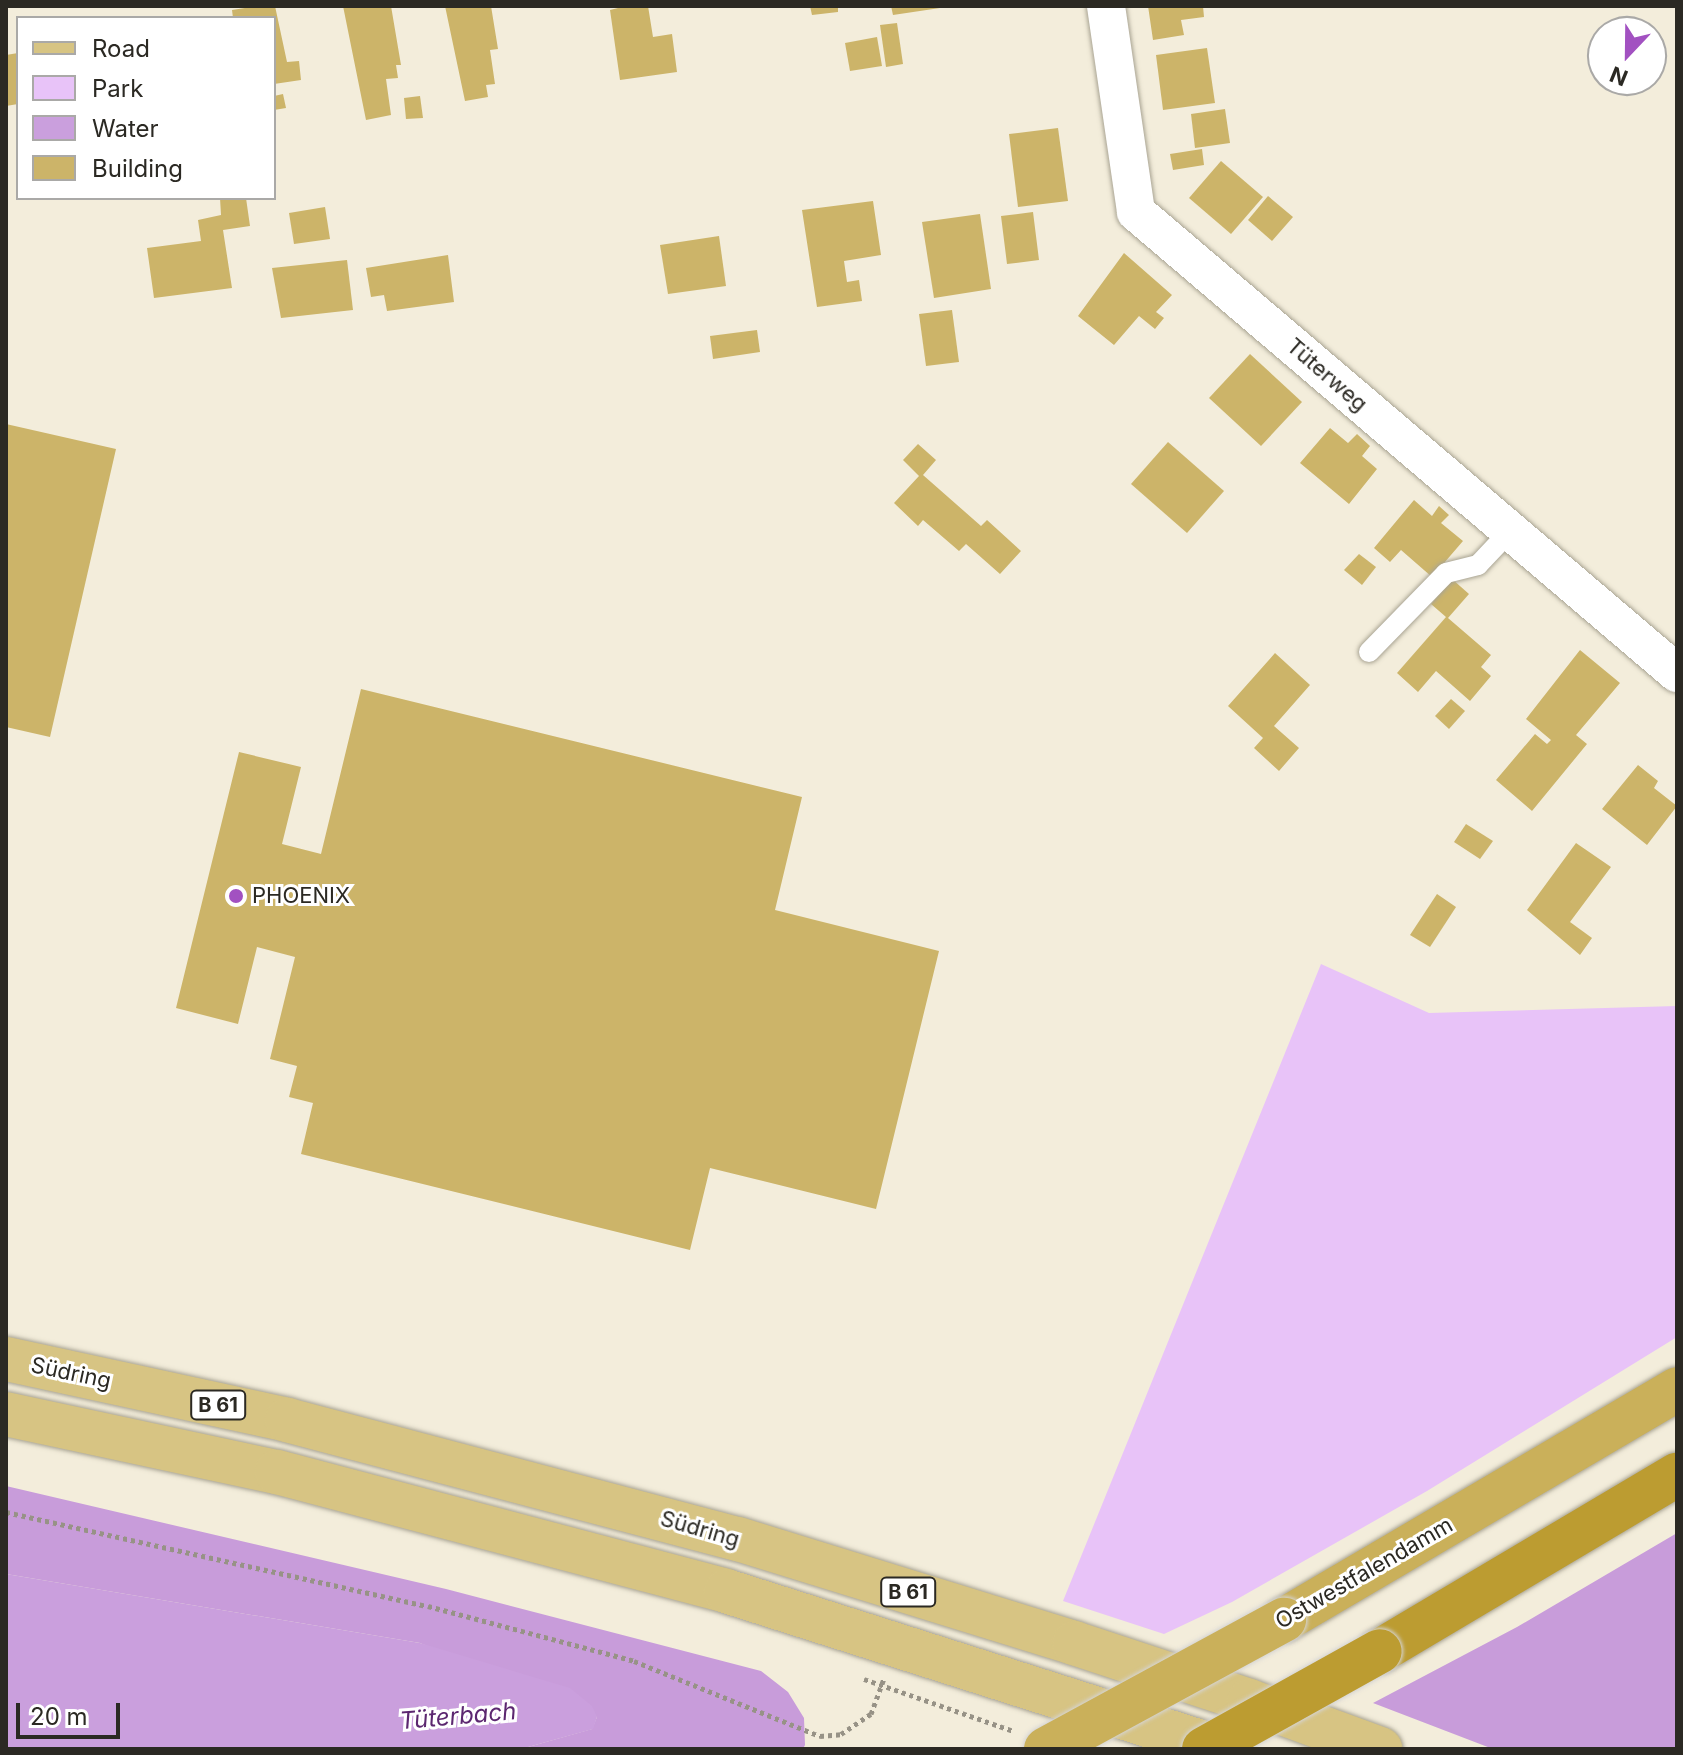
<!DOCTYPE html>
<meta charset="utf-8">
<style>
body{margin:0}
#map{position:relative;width:1683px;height:1755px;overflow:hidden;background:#f3eddb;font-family:Inter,sans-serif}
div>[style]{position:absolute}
.green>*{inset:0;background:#e8c3f8}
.forest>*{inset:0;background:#c89cda}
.water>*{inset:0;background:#ca9fdd}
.building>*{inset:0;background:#ccb469}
.path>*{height:5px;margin-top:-2.5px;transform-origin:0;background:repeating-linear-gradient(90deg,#979286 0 4px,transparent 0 8px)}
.roads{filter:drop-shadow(0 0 2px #a9a493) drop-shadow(0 0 2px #a9a493)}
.service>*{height:20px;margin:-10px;padding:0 10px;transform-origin:10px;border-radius:10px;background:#fff}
.minor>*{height:38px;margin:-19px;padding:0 19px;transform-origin:19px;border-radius:19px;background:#fff}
.primary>*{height:44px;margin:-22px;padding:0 22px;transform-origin:22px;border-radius:22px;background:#d7c483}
.trunk>*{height:44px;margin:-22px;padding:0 22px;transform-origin:22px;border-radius:22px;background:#cab05a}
.motorway>*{height:44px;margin:-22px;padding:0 22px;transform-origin:22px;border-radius:22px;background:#bc9c31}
.bridges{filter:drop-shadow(0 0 2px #d5d4d3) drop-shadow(0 0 2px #d5d4d3)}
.trunk-bridge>*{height:44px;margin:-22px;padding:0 22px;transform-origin:22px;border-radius:22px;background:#cab05a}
.motorway-bridge>*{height:44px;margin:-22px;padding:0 22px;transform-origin:22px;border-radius:22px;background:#bc9c31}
.dots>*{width:22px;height:22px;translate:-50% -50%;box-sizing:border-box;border:4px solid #fff;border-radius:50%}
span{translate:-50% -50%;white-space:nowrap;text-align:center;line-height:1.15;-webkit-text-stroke:6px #fff;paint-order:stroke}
.shield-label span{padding:2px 6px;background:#fff;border:2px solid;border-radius:6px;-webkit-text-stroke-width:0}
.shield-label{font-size:20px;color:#2b2923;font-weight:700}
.street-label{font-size:22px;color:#2b2923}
.poi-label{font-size:22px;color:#2b2923}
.left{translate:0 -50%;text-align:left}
.water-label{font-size:24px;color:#5c2770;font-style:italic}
.frame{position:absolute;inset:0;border:8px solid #2b2923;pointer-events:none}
.legend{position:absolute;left:16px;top:16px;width:260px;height:184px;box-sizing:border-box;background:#fff;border:2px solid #aaa9a7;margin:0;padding:10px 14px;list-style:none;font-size:24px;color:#2b2923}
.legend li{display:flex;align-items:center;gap:16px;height:40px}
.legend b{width:40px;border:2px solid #aaa9a7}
.north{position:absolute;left:1587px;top:16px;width:80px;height:80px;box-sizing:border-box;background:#fff;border:2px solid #aaa9a7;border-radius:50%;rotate:202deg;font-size:22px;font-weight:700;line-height:32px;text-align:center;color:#2b2923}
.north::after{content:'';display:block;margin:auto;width:28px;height:36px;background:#a251c1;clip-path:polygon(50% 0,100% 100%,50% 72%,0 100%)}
.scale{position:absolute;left:16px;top:1703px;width:104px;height:36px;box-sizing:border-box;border:4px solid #2b2923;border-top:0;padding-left:10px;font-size:24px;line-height:28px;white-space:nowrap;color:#2b2923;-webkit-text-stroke:6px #fff;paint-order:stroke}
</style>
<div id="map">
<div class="green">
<i style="clip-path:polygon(1321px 964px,1429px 1013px,1677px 1006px,1677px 1337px,1427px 1491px,1232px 1602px,1164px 1634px,1063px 1601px)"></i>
</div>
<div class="forest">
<i style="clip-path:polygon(6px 1486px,446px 1589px,761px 1671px,788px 1692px,804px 1718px,805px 1745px,803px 1749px,521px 1749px,592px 1729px,597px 1717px,420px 1643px,6px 1574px)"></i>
<i style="clip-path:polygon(1677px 1533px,1677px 1749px,1493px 1749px,1373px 1703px,1517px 1627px)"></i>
</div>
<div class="water">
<i style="clip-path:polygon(6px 1574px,420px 1643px,570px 1688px,592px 1706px,597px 1717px,593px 1729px,521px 1749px,6px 1749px)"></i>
</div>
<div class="building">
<i style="clip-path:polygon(257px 6px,275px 6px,287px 62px,299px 61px,301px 80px,274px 84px,274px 18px,233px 18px,232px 10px)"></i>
<i style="clip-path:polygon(343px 6px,391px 6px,401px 65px,396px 65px,398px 78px,386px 79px,391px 115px,366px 120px)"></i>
<i style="clip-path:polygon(445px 6px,491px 6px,498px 49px,490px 50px,495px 84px,486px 85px,488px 97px,465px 101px)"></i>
<i style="clip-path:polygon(626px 6px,648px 6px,653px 37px,672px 34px,677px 72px,620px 80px,610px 10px)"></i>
<i style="clip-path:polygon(810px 6px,838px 6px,838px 12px,812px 15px)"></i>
<i style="clip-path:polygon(891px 6px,940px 6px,940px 8px,893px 15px)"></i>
<i style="clip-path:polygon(1148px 6px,1203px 6px,1204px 17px,1181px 20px,1184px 35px,1153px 40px)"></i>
<i style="clip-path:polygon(897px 23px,903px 64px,886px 67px,880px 25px)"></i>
<i style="clip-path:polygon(877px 37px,882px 66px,850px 71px,845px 43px)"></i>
<i style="clip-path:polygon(1207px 48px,1215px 103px,1163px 110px,1156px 55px)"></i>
<i style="clip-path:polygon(18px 53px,18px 104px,6px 106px,6px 55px)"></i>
<i style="clip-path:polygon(283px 94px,286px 108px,274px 110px,274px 96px)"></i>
<i style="clip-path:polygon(420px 96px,423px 118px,406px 119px,404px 98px)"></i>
<i style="clip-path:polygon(1225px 109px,1230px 143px,1195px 148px,1191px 114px)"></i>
<i style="clip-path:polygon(1058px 128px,1068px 201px,1018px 207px,1009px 134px)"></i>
<i style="clip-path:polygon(1202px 149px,1204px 165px,1173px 170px,1170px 154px)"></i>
<i style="clip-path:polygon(1221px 161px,1263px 197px,1231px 234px,1189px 198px)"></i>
<i style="clip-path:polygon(1268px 196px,1293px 217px,1272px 241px,1248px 220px)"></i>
<i style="clip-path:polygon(220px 198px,246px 198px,250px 226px,223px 230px,232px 288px,154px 298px,147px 248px,201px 241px,198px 220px,221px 215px)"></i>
<i style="clip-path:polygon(873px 201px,881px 255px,844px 261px,847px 282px,859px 280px,862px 301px,817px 307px,802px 210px)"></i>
<i style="clip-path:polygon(325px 207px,330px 239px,294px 244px,289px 213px)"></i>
<i style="clip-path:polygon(1033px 212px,1039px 260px,1007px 264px,1001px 216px)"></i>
<i style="clip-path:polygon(980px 214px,991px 289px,934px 298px,922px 222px)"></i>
<i style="clip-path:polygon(719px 236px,726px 286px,668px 294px,660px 245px)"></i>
<i style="clip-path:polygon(1124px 253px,1172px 295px,1156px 312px,1164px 318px,1155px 329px,1139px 316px,1114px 345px,1078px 316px)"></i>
<i style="clip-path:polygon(448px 255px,454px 302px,387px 311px,384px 295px,371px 297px,366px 268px)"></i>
<i style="clip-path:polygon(347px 260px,353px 310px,281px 318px,272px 268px)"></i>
<i style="clip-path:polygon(952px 310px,959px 362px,926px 366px,919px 314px)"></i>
<i style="clip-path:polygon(757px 330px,760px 352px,713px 359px,710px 336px)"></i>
<i style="clip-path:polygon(1250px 354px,1302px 402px,1261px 446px,1209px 398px)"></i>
<i style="clip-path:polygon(6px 424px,116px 449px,50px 737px,6px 727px)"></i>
<i style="clip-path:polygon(1330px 428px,1348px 443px,1357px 434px,1370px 446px,1362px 456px,1377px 469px,1349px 504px,1300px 463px)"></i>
<i style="clip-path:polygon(1168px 442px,1224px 491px,1187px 533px,1131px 484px)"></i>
<i style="clip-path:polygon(918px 444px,936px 460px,923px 475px,981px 526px,987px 520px,1021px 551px,1000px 574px,966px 544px,959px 551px,923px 520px,918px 526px,894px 503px,919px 476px,903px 460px)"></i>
<i style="clip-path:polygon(1414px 500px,1432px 516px,1439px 506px,1449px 515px,1441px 523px,1463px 541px,1432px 577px,1401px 550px,1390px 562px,1374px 548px)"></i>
<i style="clip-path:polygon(1359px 554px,1376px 567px,1362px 585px,1344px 570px)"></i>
<i style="clip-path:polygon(1452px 579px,1469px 594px,1448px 618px,1491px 655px,1481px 667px,1491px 676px,1470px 701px,1436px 671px,1418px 692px,1397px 673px,1446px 617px,1431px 604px)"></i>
<i style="clip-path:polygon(1580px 650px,1620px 683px,1576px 735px,1587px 744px,1532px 811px,1496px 780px,1535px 734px,1547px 744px,1551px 740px,1526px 719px)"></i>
<i style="clip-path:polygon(1275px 653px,1310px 685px,1274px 726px,1299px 748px,1279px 771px,1254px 748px,1263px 738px,1228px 706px)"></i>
<i style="clip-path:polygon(361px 689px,802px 797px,775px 910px,939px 951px,876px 1209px,710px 1168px,690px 1250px,301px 1154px,313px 1103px,289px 1097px,297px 1066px,270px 1059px,295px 957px,257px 947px,238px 1024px,176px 1008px,239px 752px,301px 767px,282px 844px,321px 854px)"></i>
<i style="clip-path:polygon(1451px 699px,1465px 711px,1449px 729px,1435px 716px)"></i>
<i style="clip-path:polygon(1638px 765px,1658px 781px,1654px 788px,1677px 806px,1647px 845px,1602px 809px)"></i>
<i style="clip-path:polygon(1466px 824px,1493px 841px,1480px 859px,1454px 842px)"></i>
<i style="clip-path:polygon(1576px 843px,1611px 867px,1570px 922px,1592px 938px,1580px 955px,1527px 910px)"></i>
<i style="clip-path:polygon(1437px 894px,1456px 907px,1430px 947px,1410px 935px)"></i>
</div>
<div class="path">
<i style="left:6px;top:1512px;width:432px;rotate:12.6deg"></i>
<i style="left:428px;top:1606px;width:213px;rotate:14.9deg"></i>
<i style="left:634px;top:1661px;width:201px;rotate:22deg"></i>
<i style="left:820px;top:1736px;width:21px;rotate:-5deg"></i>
<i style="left:841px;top:1734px;width:36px;rotate:-34deg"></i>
<i style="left:871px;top:1714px;width:37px;rotate:-70deg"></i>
<i style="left:864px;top:1679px;width:158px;rotate:19.2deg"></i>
</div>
<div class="roads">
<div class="service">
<i style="left:1369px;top:652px;width:110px;rotate:-45.7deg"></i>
<i style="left:1446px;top:573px;width:33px;rotate:-14deg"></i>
<i style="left:1478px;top:565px;width:47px;rotate:-46.7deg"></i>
</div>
<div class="minor">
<i style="left:1106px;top:6px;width:208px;rotate:81.7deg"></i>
<i style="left:1136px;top:212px;width:711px;rotate:40.44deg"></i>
</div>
<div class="primary">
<i style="left:6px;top:1359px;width:288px;rotate:12.2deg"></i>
<i style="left:287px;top:1420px;width:466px;rotate:14.8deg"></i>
<i style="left:738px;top:1539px;width:352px;rotate:17.2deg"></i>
<i style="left:1074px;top:1643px;width:184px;rotate:18.3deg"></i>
<i style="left:1249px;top:1701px;width:140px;rotate:20.1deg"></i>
<i style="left:6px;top:1414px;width:277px;rotate:12.1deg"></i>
<i style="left:277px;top:1472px;width:465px;rotate:14.8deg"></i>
<i style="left:726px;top:1591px;width:522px;rotate:17.64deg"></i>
</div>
<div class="trunk">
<i style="left:1284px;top:1620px;width:456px;rotate:-30.4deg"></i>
</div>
<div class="motorway">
<i style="left:1380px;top:1651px;width:345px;rotate:-30.7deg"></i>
</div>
</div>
<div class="bridges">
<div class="trunk-bridge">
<i style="left:1046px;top:1749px;width:271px;rotate:-28.5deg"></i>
</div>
<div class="motorway-bridge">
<i style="left:1204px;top:1749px;width:201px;rotate:-29.1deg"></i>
</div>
</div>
<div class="dots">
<i style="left:236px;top:896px;background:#a251c1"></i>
</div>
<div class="shield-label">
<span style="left:218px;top:1405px">B 61</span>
<span style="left:908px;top:1592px">B 61</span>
</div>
<div class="street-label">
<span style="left:1327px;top:375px;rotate:41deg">Tüterweg</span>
<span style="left:71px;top:1373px;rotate:12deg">Südring</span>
<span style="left:700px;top:1529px;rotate:16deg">Südring</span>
<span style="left:1364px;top:1573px;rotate:-30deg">Ostwestfalendamm</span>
</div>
<div class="poi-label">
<span class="left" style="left:252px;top:896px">PHOENIX</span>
</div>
<div class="water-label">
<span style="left:458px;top:1716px;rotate:-5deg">Tüterbach</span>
</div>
<div class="frame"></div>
<ul class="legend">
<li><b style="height:10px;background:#d7c483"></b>Road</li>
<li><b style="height:22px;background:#e8c3f8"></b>Park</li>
<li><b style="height:22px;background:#ca9fdd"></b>Water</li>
<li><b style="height:22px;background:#ccb469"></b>Building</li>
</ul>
<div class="north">N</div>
<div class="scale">20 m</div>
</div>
